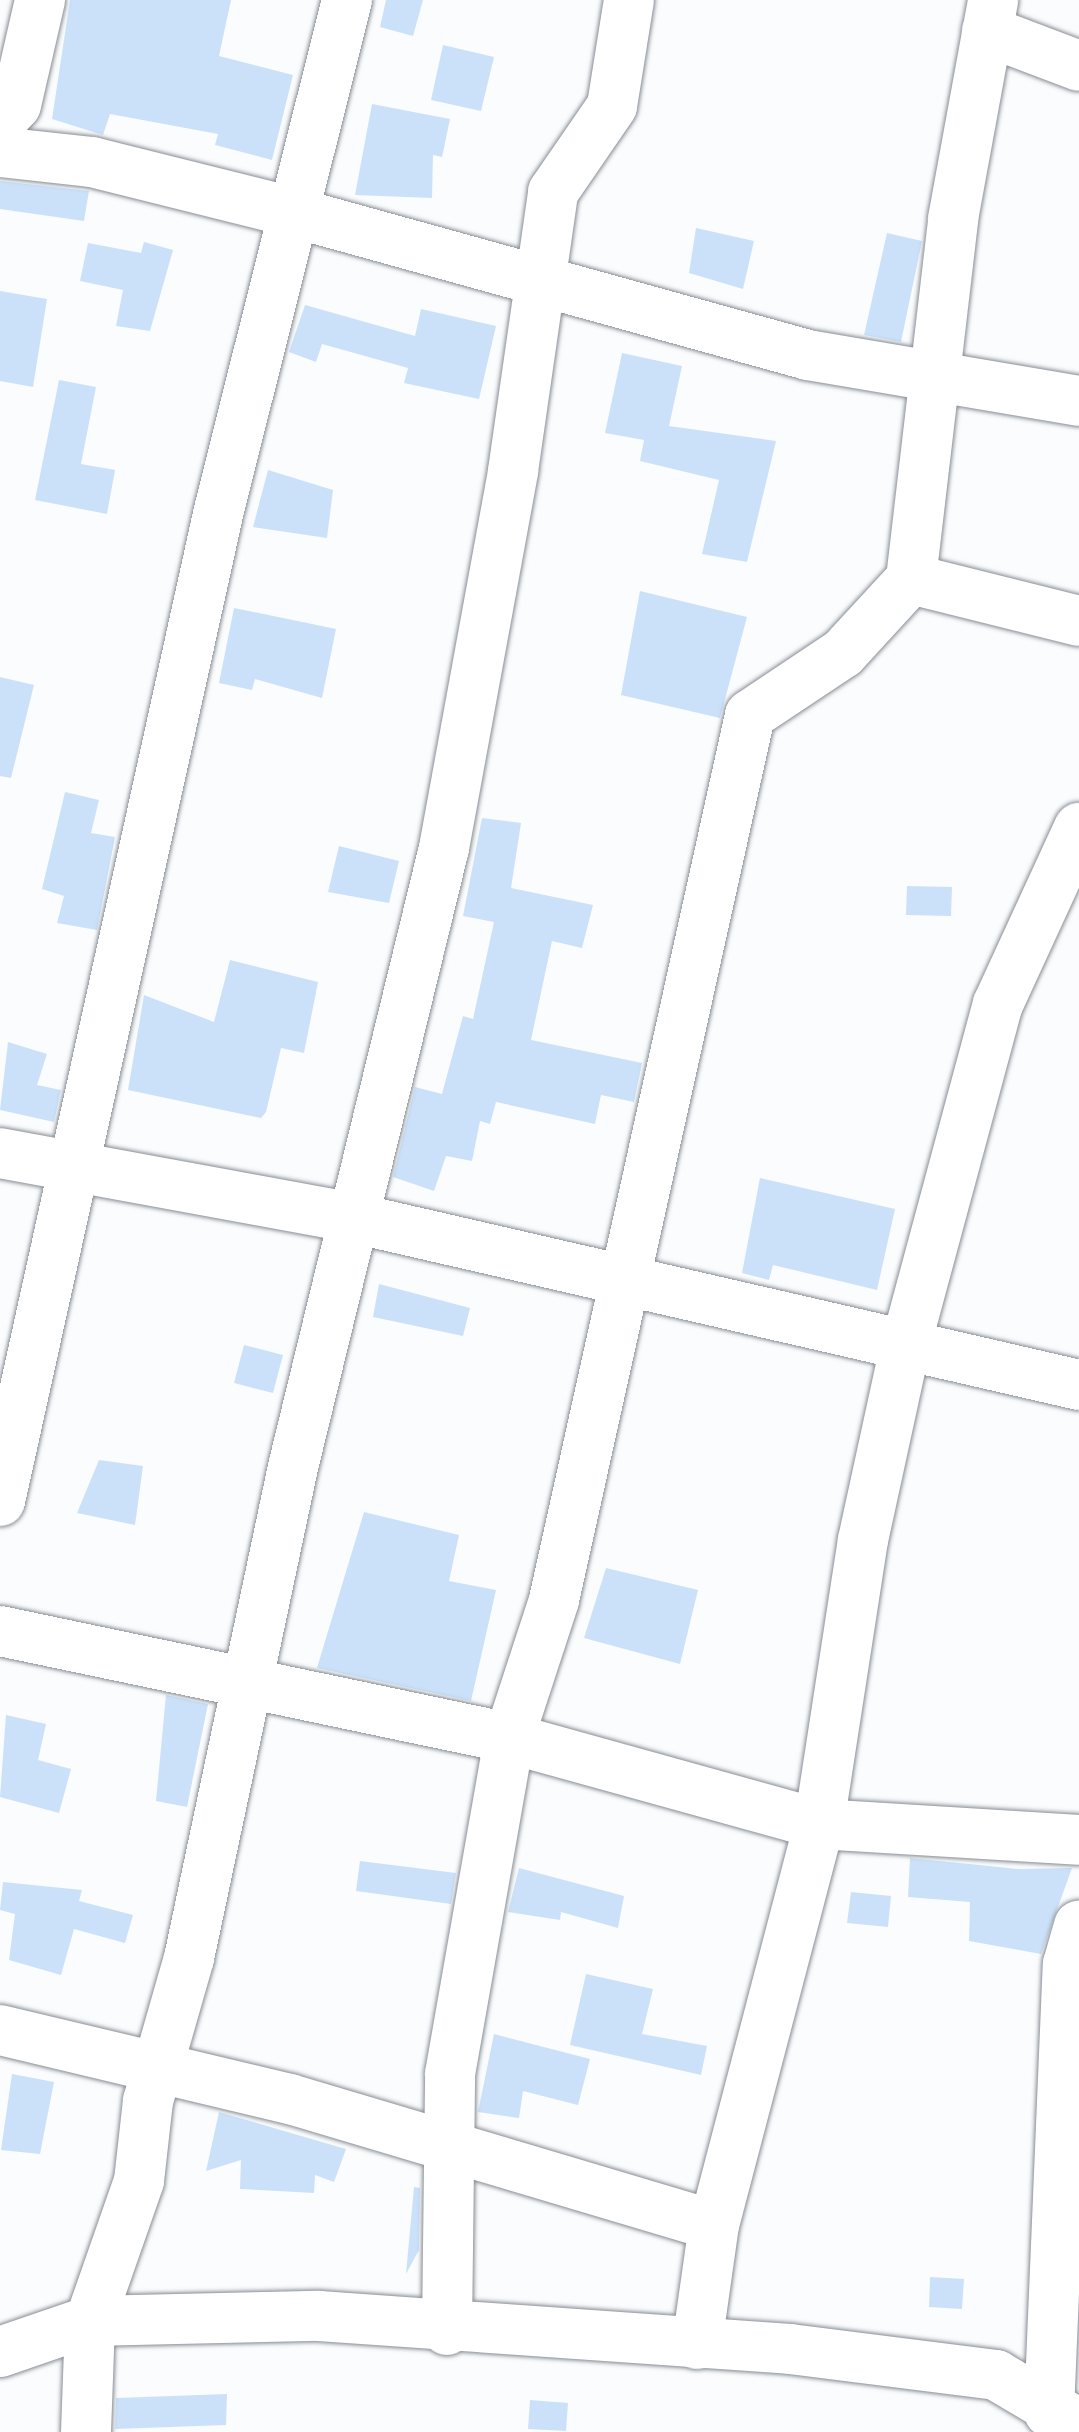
<!DOCTYPE html>
<style>
body{margin:0}
#map{position:relative;width:1079px;height:2432px;overflow:hidden;background:#fafcfd;font-family:Inter,sans-serif}
div>[style]{position:absolute}
.building>*{inset:0;background:#cbe1fa}
.roads{filter:drop-shadow(0 0 2px #878d95) drop-shadow(0 0 2px #878d95)}
.minor>*{height:50px;margin:-25px;padding:0 25px;transform-origin:25px;border-radius:25px;background:#fff}
span{translate:-50% -50%;white-space:nowrap;text-align:center;line-height:1.15;-webkit-text-stroke:8px #fff;paint-order:stroke}
</style>
<div id="map">
<div class="building">
<i style="clip-path:polygon(70px 0,231px 0,219px 56px,293px 75px,272px 160px,215px 145px,218px 134px,110px 114px,103px 135px,52px 119px)"></i>
<i style="clip-path:polygon(386px 0,423px 0,413px 36px,380px 27px)"></i>
<i style="clip-path:polygon(443px 45px,494px 57px,481px 111px,431px 100px)"></i>
<i style="clip-path:polygon(372px 104px,450px 119px,442px 157px,433px 155px,432px 198px,355px 195px)"></i>
<i style="clip-path:polygon(0 181px,89px 191px,84px 221px,0 209px)"></i>
<i style="clip-path:polygon(696px 228px,754px 241px,743px 289px,689px 273px)"></i>
<i style="clip-path:polygon(887px 233px,922px 241px,901px 342px,864px 335px)"></i>
<i style="clip-path:polygon(144px 242px,173px 250px,150px 331px,116px 326px,123px 290px,80px 281px,88px 243px,141px 253px)"></i>
<i style="clip-path:polygon(0 291px,47px 299px,33px 387px,0 381px)"></i>
<i style="clip-path:polygon(305px 305px,415px 336px,421px 309px,496px 326px,479px 399px,404px 383px,408px 368px,322px 344px,316px 362px,289px 352px)"></i>
<i style="clip-path:polygon(622px 353px,682px 366px,669px 426px,776px 441px,747px 562px,702px 554px,719px 480px,640px 461px,644px 440px,605px 433px)"></i>
<i style="clip-path:polygon(59px 380px,96px 387px,81px 464px,115px 470px,107px 514px,35px 500px)"></i>
<i style="clip-path:polygon(268px 470px,333px 490px,327px 538px,253px 527px)"></i>
<i style="clip-path:polygon(640px 591px,747px 617px,720px 718px,621px 695px)"></i>
<i style="clip-path:polygon(234px 608px,336px 629px,322px 698px,255px 679px,252px 690px,219px 683px)"></i>
<i style="clip-path:polygon(0 677px,34px 685px,11px 778px,0 776px)"></i>
<i style="clip-path:polygon(65px 792px,99px 800px,91px 833px,115px 837px,97px 930px,57px 923px,64px 896px,42px 889px)"></i>
<i style="clip-path:polygon(482px 818px,521px 823px,511px 888px,593px 905px,582px 948px,552px 941px,531px 1040px,642px 1063px,634px 1102px,601px 1095px,595px 1124px,496px 1102px,490px 1124px,480px 1121px,472px 1161px,446px 1156px,434px 1191px,393px 1177px,415px 1087px,442px 1094px,463px 1016px,473px 1019px,494px 922px,463px 916px)"></i>
<i style="clip-path:polygon(339px 846px,399px 861px,389px 903px,328px 892px)"></i>
<i style="clip-path:polygon(907px 886px,952px 887px,951px 916px,906px 915px)"></i>
<i style="clip-path:polygon(230px 960px,318px 982px,304px 1053px,281px 1048px,266px 1112px,261px 1118px,128px 1090px,144px 995px,214px 1022px)"></i>
<i style="clip-path:polygon(8px 1042px,47px 1054px,37px 1085px,61px 1090px,54px 1122px,0 1110px)"></i>
<i style="clip-path:polygon(760px 1178px,895px 1209px,877px 1290px,773px 1265px,769px 1280px,742px 1273px)"></i>
<i style="clip-path:polygon(379px 1284px,470px 1308px,463px 1336px,373px 1317px)"></i>
<i style="clip-path:polygon(244px 1345px,283px 1355px,273px 1393px,234px 1383px)"></i>
<i style="clip-path:polygon(99px 1460px,143px 1466px,135px 1525px,77px 1513px)"></i>
<i style="clip-path:polygon(364px 1512px,459px 1535px,449px 1581px,496px 1590px,471px 1701px,317px 1668px)"></i>
<i style="clip-path:polygon(606px 1568px,698px 1590px,680px 1664px,584px 1638px)"></i>
<i style="clip-path:polygon(166px 1695px,208px 1704px,187px 1807px,156px 1801px)"></i>
<i style="clip-path:polygon(6px 1715px,46px 1724px,38px 1760px,71px 1769px,59px 1813px,0 1797px)"></i>
<i style="clip-path:polygon(910px 1858px,1019px 1869px,1072px 1868px,1041px 1954px,969px 1941px,970px 1902px,908px 1897px)"></i>
<i style="clip-path:polygon(360px 1861px,456px 1873px,451px 1904px,356px 1891px)"></i>
<i style="clip-path:polygon(519px 1868px,624px 1896px,618px 1928px,561px 1912px,560px 1920px,508px 1912px)"></i>
<i style="clip-path:polygon(3px 1882px,82px 1890px,79px 1901px,133px 1915px,125px 1943px,74px 1929px,61px 1975px,9px 1960px,15px 1914px,0 1910px)"></i>
<i style="clip-path:polygon(851px 1892px,891px 1896px,888px 1927px,847px 1923px)"></i>
<i style="clip-path:polygon(586px 1974px,653px 1989px,642px 2034px,707px 2046px,701px 2075px,570px 2045px)"></i>
<i style="clip-path:polygon(494px 2034px,590px 2059px,578px 2105px,523px 2091px,519px 2118px,478px 2112px)"></i>
<i style="clip-path:polygon(12px 2074px,54px 2082px,40px 2154px,1px 2150px)"></i>
<i style="clip-path:polygon(219px 2112px,346px 2149px,334px 2182px,315px 2175px,314px 2193px,240px 2189px,241px 2160px,206px 2171px)"></i>
<i style="clip-path:polygon(414px 2187px,420px 2188px,419px 2250px,406px 2274px)"></i>
<i style="clip-path:polygon(930px 2277px,964px 2279px,962px 2309px,929px 2307px)"></i>
<i style="clip-path:polygon(227px 2394px,226px 2425px,115px 2429px,116px 2398px)"></i>
<i style="clip-path:polygon(530px 2400px,568px 2403px,566px 2431px,528px 2429px)"></i>
</div>
<div class="roads">
<div class="minor">
<i style="left:987px;top:31px;width:98px;rotate:20.8deg"></i>
<i style="left:0;top:122px;width:23px;rotate:-47deg"></i>
<i style="left:16px;top:105px;width:108px;rotate:-77.1deg"></i>
<i style="left:0;top:152px;width:93px;rotate:6.2deg"></i>
<i style="left:92px;top:162px;width:206px;rotate:14deg"></i>
<i style="left:292px;top:212px;width:535px;rotate:15.49deg"></i>
<i style="left:808px;top:355px;width:275px;rotate:9.6deg"></i>
<i style="left:911px;top:579px;width:173px;rotate:14deg"></i>
<i style="left:0;top:1153px;width:360px;rotate:10.4deg"></i>
<i style="left:354px;top:1218px;width:744px;rotate:12.97deg"></i>
<i style="left:0;top:1501px;width:1015px;rotate:-77.54deg"></i>
<i style="left:219px;top:510px;width:526px;rotate:-75.91deg"></i>
<i style="left:0;top:1631px;width:520px;rotate:11.87deg"></i>
<i style="left:509px;top:1738px;width:322px;rotate:15.5deg"></i>
<i style="left:819px;top:1824px;width:260px;rotate:3.5deg"></i>
<i style="left:0;top:2030px;width:298px;rotate:13.4deg"></i>
<i style="left:290px;top:2099px;width:442px;rotate:16.6deg"></i>
<i style="left:447px;top:2330px;width:256px;rotate:-89.3deg"></i>
<i style="left:450px;top:2074px;width:341px;rotate:-80deg"></i>
<i style="left:509px;top:1738px;width:145px;rotate:-71.9deg"></i>
<i style="left:554px;top:1600px;width:906px;rotate:-77.51deg"></i>
<i style="left:750px;top:715px;width:112px;rotate:-33.7deg"></i>
<i style="left:843px;top:653px;width:100px;rotate:-47.4deg"></i>
<i style="left:911px;top:579px;width:362px;rotate:-83.3deg"></i>
<i style="left:953px;top:219px;width:223px;rotate:-79.6deg"></i>
<i style="left:697px;top:2344px;width:120px;rotate:-81.9deg"></i>
<i style="left:714px;top:2225px;width:415px;rotate:-75.3deg"></i>
<i style="left:819px;top:1824px;width:287px;rotate:-81.2deg"></i>
<i style="left:863px;top:1540px;width:197px;rotate:-77.7deg"></i>
<i style="left:905px;top:1348px;width:356px;rotate:-74.9deg"></i>
<i style="left:998px;top:1004px;width:194px;rotate:-65.3deg"></i>
<i style="left:0;top:2352px;width:95px;rotate:-19deg"></i>
<i style="left:90px;top:2321px;width:229px;rotate:-1.3deg"></i>
<i style="left:319px;top:2316px;width:472px;rotate:4deg"></i>
<i style="left:790px;top:2349px;width:208px;rotate:7.2deg"></i>
<i style="left:996px;top:2375px;width:96px;rotate:30.6deg"></i>
<i style="left:1049px;top:2412px;width:448px;rotate:-87.6deg"></i>
<i style="left:1068px;top:1964px;width:40px;rotate:-74deg"></i>
<i style="left:86px;top:2432px;width:111px;rotate:-87.9deg"></i>
<i style="left:90px;top:2321px;width:148px;rotate:-70.7deg"></i>
<i style="left:139px;top:2181px;width:81px;rotate:-83.6deg"></i>
<i style="left:148px;top:2101px;width:149px;rotate:-74deg"></i>
<i style="left:189px;top:1958px;width:502px;rotate:-78.04deg"></i>
<i style="left:293px;top:1467px;width:637px;rotate:-76.29deg"></i>
<i style="left:444px;top:848px;width:383px;rotate:-79.6deg"></i>
<i style="left:513px;top:471px;width:282px;rotate:-81.8deg"></i>
<i style="left:553px;top:192px;width:104px;rotate:-55.5deg"></i>
<i style="left:612px;top:106px;width:107px;rotate:-80.9deg"></i>
</div>
</div>
</div>
